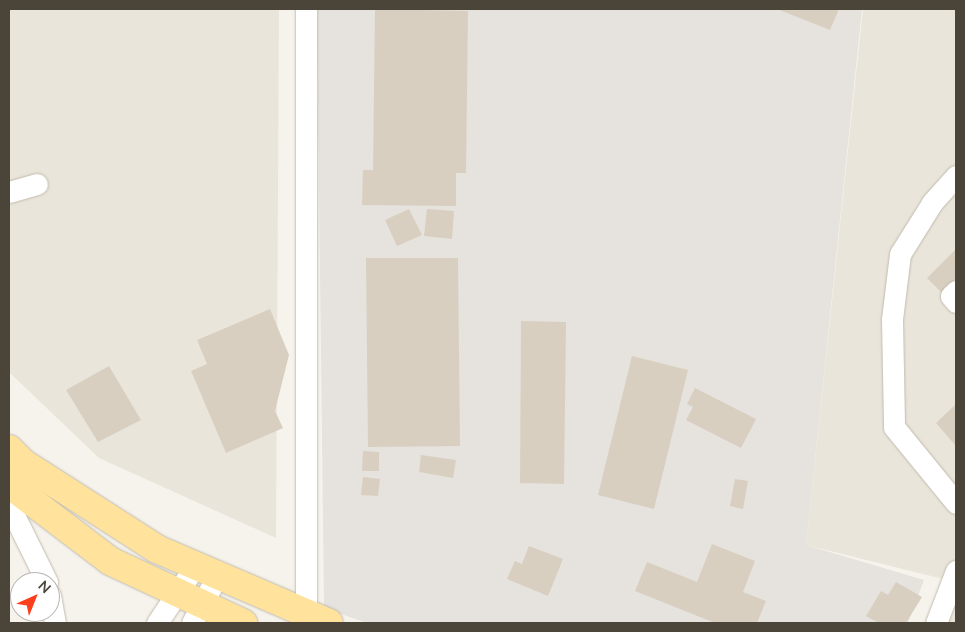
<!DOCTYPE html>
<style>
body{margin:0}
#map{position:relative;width:965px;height:632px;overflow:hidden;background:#f6f3ec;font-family:Lato,sans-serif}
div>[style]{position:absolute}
.residential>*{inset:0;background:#eae5da}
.industrial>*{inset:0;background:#e6e2dd}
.building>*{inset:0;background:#d8cfc1}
.roads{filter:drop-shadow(0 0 1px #c2bbae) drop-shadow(0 0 1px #c2bbae)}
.minor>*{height:21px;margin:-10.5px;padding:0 10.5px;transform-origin:10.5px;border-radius:10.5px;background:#fff}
.primary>*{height:28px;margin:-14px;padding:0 14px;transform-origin:14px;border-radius:14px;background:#ffe39c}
span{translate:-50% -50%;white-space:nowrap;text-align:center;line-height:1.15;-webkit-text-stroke:5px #fff;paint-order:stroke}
.frame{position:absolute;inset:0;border:10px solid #4b4439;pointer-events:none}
.north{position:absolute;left:10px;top:572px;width:50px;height:50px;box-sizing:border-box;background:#fff;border:1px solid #b7b4b0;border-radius:50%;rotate:44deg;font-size:14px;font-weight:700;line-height:20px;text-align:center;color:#4b4439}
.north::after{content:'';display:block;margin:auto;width:18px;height:22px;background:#fc3f1d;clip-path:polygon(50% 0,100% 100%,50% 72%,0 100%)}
</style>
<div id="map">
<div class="residential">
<i style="clip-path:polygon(9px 9px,279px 9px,276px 538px,99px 458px,9px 372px)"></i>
<i style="clip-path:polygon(863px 9px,956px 9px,956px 623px,930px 623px,943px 579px,806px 545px)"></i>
</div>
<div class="industrial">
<i style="clip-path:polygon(317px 9px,862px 9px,806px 545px,924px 580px,908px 623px,367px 623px,324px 608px)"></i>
</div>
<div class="building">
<i style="clip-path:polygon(375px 9px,468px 11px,466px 173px,456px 173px,456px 206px,362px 205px,363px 170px,373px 170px)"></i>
<i style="clip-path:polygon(777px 9px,839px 9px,830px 30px)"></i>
<i style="clip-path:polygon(409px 209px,422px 235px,397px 246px,385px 220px)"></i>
<i style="clip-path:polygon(427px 209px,454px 211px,452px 239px,424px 236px)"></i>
<i style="clip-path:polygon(956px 249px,956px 292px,948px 299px,927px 278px)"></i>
<i style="clip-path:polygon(366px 258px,458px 258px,460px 446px,368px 447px)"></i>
<i style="clip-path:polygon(270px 309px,289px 355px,275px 411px,283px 428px,226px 453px,191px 371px,207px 364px,197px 340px)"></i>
<i style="clip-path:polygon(521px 321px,566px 322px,564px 484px,520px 483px)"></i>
<i style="clip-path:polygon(632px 356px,688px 370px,654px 509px,598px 495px)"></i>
<i style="clip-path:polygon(109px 366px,141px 420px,98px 442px,66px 390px)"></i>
<i style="clip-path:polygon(695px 388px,756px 419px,741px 448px,686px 420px,693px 407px,687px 404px)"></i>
<i style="clip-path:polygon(956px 404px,956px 446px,936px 423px)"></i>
<i style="clip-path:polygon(363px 451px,379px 452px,379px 471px,362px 471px)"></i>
<i style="clip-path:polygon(421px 455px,456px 460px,453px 478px,419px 472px)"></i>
<i style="clip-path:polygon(363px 477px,380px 479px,378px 496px,361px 495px)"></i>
<i style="clip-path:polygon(735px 479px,748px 481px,743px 509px,730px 506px)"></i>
<i style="clip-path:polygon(712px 544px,755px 561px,743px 592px,766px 601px,757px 623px,715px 623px,635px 591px,647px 562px,697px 582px)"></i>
<i style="clip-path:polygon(529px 546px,563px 559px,548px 596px,507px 579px,515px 561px,522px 564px)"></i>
<i style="clip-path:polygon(896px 582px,922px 597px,906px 623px,879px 623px,866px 616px,881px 591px,888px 595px)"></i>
</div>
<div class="roads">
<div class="minor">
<i style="left:956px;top:176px;width:36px;rotate:132deg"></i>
<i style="left:932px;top:203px;width:60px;rotate:122.1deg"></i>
<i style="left:900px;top:254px;width:65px;rotate:97deg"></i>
<i style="left:892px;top:319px;width:108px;rotate:88.9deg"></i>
<i style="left:894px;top:427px;width:98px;rotate:50.8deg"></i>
<i style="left:9px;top:192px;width:29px;rotate:-16deg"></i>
<i style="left:956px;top:291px;width:7px;rotate:135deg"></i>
<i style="left:951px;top:296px;width:8px;rotate:50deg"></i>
<i style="left:9px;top:505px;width:86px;rotate:63.7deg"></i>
<i style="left:50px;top:595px;width:28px;rotate:80deg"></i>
<i style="left:306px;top:615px;width:606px;rotate:-90deg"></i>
<i style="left:157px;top:623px;width:69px;rotate:-56.3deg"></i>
<i style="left:192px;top:623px;width:53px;rotate:-62deg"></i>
<i style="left:936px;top:623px;width:56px;rotate:-69deg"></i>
</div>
<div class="primary">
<i style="left:9px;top:449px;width:20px;rotate:45deg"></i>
<i style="left:23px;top:463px;width:159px;rotate:32.7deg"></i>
<i style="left:157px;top:549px;width:187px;rotate:23.3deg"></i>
<i style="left:9px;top:484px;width:127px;rotate:37.3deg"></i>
<i style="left:110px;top:561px;width:147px;rotate:25deg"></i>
</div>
</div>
<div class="frame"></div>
<div class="north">N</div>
</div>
